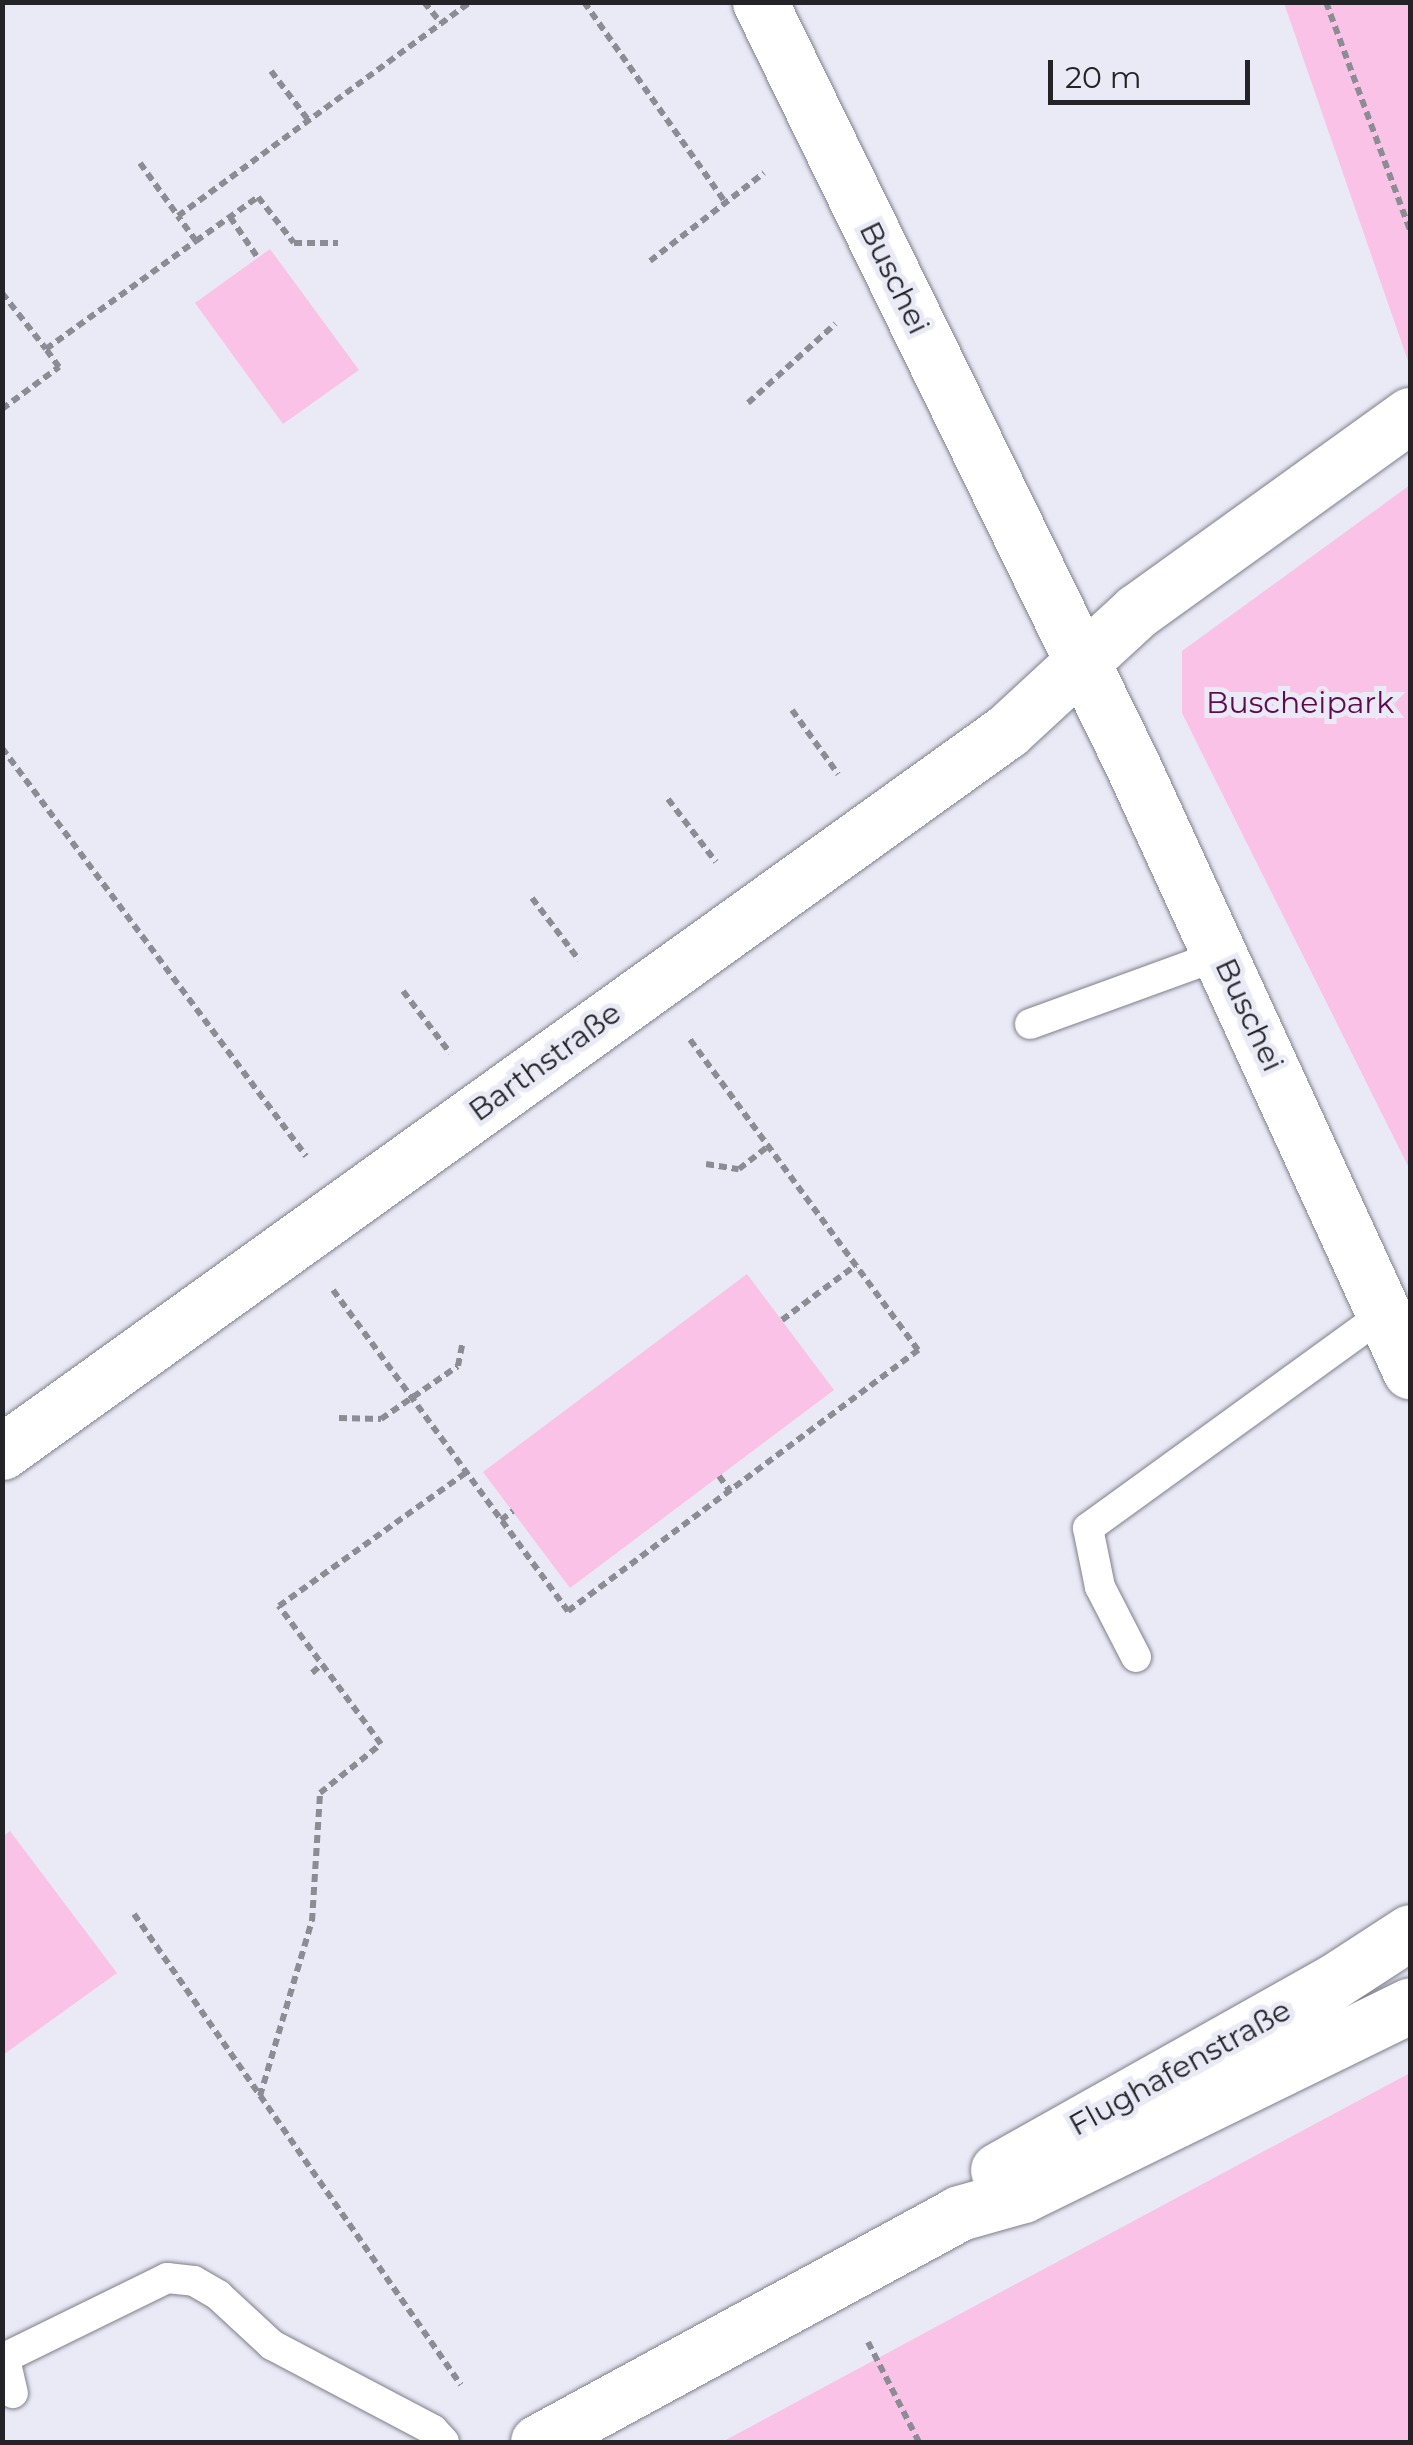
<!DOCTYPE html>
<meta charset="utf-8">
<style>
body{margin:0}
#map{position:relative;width:1413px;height:2445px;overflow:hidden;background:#eaeaf7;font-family:Montserrat,sans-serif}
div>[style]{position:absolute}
.green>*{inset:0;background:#f9c2e6}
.path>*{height:6px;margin-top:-3px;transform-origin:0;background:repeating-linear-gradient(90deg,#8c8c95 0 8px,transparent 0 13px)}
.roads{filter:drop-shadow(0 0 2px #7f7f8b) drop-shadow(0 0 2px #7f7f8b)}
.service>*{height:30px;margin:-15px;padding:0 15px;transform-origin:15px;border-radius:15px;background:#fff}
.minor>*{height:55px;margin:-27.5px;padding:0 27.5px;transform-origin:27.5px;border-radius:27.5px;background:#fff}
.tertiary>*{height:55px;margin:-27.5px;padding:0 27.5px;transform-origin:27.5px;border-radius:27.5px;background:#fff}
.secondary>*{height:55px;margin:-27.5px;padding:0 27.5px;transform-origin:27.5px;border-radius:27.5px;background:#fff}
span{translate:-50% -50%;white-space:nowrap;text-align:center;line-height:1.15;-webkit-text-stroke:10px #eaeaf7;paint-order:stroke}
.street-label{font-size:30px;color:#232328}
.park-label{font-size:30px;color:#600a4d}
.frame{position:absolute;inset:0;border:5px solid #232328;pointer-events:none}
.scale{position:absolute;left:1048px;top:60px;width:202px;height:45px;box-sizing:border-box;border:5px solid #232328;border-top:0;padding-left:12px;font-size:30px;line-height:35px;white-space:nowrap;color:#232328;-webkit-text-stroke:8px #eaeaf7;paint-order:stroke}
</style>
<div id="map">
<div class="green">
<i style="clip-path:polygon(1284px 3px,1410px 3px,1410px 362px,1408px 361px)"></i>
<i style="clip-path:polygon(270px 249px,359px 370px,283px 424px,195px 303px)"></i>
<i style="clip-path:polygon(1410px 485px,1410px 1170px,1182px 713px,1182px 651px)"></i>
<i style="clip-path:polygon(747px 1274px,834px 1390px,570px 1588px,483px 1472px)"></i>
<i style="clip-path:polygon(10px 1831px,117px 1973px,3px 2055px,2px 1837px)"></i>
<i style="clip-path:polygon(1410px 2073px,1410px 2442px,722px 2442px,971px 2308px)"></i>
</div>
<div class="path">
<i style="left:424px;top:2px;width:27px;rotate:51deg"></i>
<i style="left:584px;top:2px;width:245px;rotate:54.8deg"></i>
<i style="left:1326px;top:2px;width:243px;rotate:69.8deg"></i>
<i style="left:271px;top:71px;width:63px;rotate:52.8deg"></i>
<i style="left:140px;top:163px;width:65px;rotate:54.4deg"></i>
<i style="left:230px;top:217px;width:50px;rotate:55.7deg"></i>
<i style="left:196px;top:241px;width:76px;rotate:-35.4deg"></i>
<i style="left:258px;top:197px;width:58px;rotate:52deg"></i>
<i style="left:294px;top:243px;width:44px"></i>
<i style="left:650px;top:261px;width:144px;rotate:-37.7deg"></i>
<i style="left:2px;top:293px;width:71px;rotate:51.8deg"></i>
<i style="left:46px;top:349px;width:185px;rotate:-35.8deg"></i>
<i style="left:196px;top:241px;width:31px;rotate:-126deg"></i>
<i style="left:178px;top:216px;width:362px;rotate:-36.2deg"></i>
<i style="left:748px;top:403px;width:118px;rotate:-42.2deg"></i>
<i style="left:2px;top:409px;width:71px;rotate:-36.4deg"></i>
<i style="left:59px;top:367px;width:22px;rotate:-126deg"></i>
<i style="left:792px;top:710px;width:79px;rotate:54.3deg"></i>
<i style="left:2px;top:748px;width:509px;rotate:53.31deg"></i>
<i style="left:668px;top:799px;width:79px;rotate:52.7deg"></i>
<i style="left:532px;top:898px;width:78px;rotate:52.8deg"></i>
<i style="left:403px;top:991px;width:78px;rotate:52.8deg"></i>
<i style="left:706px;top:1164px;width:33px;rotate:9deg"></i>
<i style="left:739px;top:1169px;width:37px;rotate:-38deg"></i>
<i style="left:333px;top:1290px;width:398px;rotate:53.8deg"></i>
<i style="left:568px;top:1611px;width:437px;rotate:-36.7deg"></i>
<i style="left:918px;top:1350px;width:388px;rotate:-126.3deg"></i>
<i style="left:782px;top:1320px;width:92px;rotate:-36.6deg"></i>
<i style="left:339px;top:1418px;width:42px;rotate:1.4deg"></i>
<i style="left:381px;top:1419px;width:93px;rotate:-34.5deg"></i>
<i style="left:458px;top:1366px;width:25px;rotate:-79deg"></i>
<i style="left:719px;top:1476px;width:19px;rotate:54deg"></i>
<i style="left:501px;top:1520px;width:15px;rotate:-37deg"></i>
<i style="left:312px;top:1673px;width:13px;rotate:-42deg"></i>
<i style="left:134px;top:1914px;width:573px;rotate:55.23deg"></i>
<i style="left:260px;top:2096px;width:183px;rotate:-73.5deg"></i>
<i style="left:312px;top:1921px;width:128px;rotate:-86.4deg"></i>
<i style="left:320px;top:1793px;width:78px;rotate:-38.8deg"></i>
<i style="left:381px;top:1744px;width:172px;rotate:-126.5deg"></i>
<i style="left:279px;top:1606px;width:231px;rotate:-35.5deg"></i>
<i style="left:868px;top:2342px;width:112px;rotate:63deg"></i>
</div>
<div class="roads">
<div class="service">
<i style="left:1030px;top:1024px;width:204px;rotate:-20deg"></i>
<i style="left:1136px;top:1657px;width:79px;rotate:-117.2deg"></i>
<i style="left:1100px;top:1587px;width:60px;rotate:-101.5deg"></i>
<i style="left:1088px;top:1528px;width:367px;rotate:-35.9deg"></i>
<i style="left:2px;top:2359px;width:184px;rotate:-26.1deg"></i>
<i style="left:167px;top:2278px;width:27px;rotate:6deg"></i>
<i style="left:194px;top:2281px;width:28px;rotate:30deg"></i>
<i style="left:218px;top:2295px;width:74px;rotate:42.8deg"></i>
<i style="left:272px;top:2345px;width:182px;rotate:27.8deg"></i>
<i style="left:433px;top:2430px;width:16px;rotate:47deg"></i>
<i style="left:5px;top:2359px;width:35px;rotate:77deg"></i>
</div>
<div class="minor">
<i style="left:2px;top:1452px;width:1237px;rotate:-35.66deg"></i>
<i style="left:1007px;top:731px;width:177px;rotate:-42.7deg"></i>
<i style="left:1137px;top:611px;width:336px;rotate:-35.7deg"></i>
</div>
<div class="tertiary">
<i style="left:760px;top:2px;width:848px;rotate:63.98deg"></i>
<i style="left:1132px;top:764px;width:668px;rotate:65.39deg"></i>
</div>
<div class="secondary">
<i style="left:998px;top:2170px;width:381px;rotate:-29.3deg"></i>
<i style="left:1330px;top:1984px;width:95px;rotate:-33deg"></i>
<i style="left:538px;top:2442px;width:479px;rotate:-28.5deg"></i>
<i style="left:959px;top:2213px;width:66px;rotate:-15.7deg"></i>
<i style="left:1023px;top:2195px;width:431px;rotate:-26.1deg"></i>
</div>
</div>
<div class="street-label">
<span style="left:894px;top:278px;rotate:64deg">Buschei</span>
<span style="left:1249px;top:1015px;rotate:65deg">Buschei</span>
<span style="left:545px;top:1062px;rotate:-36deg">Barthstraße</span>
<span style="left:1180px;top:2068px;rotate:-29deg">Flughafenstraße</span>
</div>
<div class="park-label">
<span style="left:1300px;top:703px">Buscheipark</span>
</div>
<div class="frame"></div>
<div class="scale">20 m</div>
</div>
